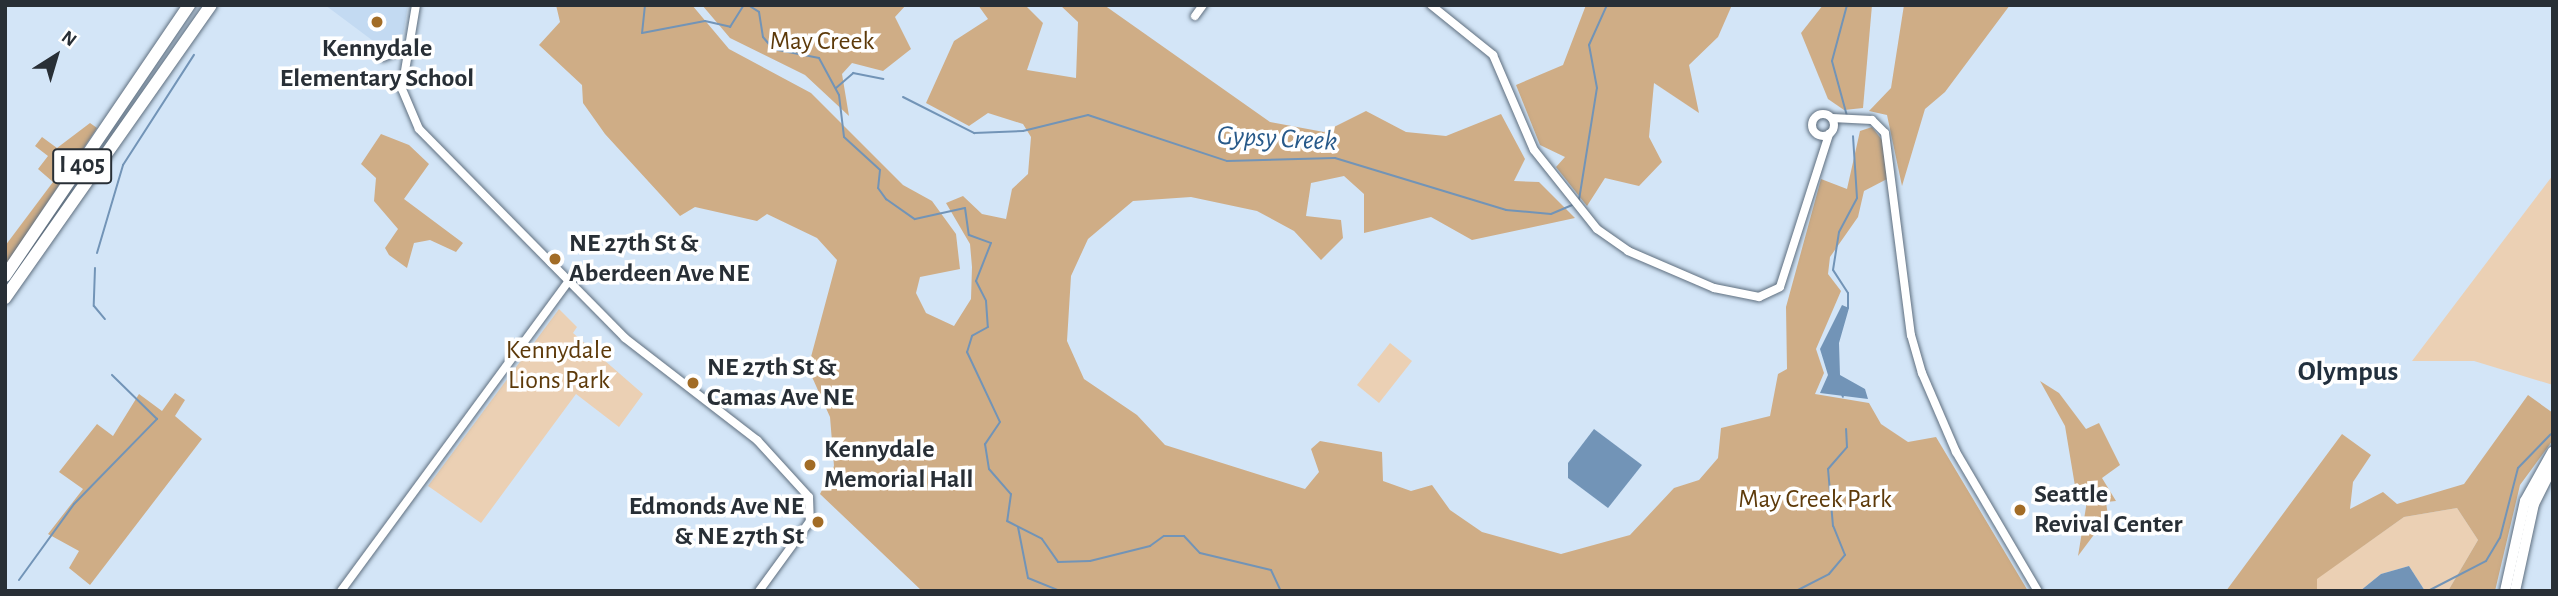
<!DOCTYPE html>
<style>
body{margin:0}
#map{position:relative;width:2558px;height:596px;overflow:hidden;background:#d3e5f7;font-family:"Alegreya Sans",sans-serif}
div>[style]{position:absolute}
.built>*{inset:0;background:#c3daf2}
.green>*{inset:0;background:#ebd0b4}
.forest>*{inset:0;background:#cfad86}
.water>*{inset:0;background:#7294b7}
.stream>*{height:2px;margin:-1px;padding:0 1px;transform-origin:1px;border-radius:1px;background:#7294b7}
.roads{filter:drop-shadow(0 0 2px #5f6f7f) drop-shadow(0 0 2px #5f6f7f)}
.minor>*{height:8px;margin:-4px;padding:0 4px;transform-origin:4px;border-radius:4px;background:#fff}
.minor>.ring{margin:-4px;padding:0;box-sizing:content-box;background:none;border:8px solid #fff;border-radius:50%}
.major>*{height:10px;margin:-5px;padding:0 5px;transform-origin:5px;border-radius:5px;background:#fff}
.highway>*{height:12px;margin:-6px;padding:0 6px;transform-origin:6px;border-radius:6px;background:#fff}
.dots>*{width:19px;height:19px;translate:-50% -50%;box-sizing:border-box;border:4px solid #fff;border-radius:50%}
span{translate:-50% -50%;white-space:nowrap;text-align:center;line-height:1.15;-webkit-text-stroke:7px #fff;paint-order:stroke}
.shield-label span{padding:2px 5px;background:#fff;border:2px solid;border-radius:5px;-webkit-text-stroke-width:0}
.shield-label{font-size:24px;color:#282f36;font-weight:700}
.park-label{font-size:26px;color:#5d3a0a}
.poi-label{font-size:26px;color:#282f36;font-weight:700}
.left{translate:0 -50%;text-align:left}
.right{translate:-100% -50%;text-align:right}
.water-label{font-size:28px;color:#285a8a;font-style:italic}
.neighbourhood-label{font-size:28px;color:#22303e;font-weight:700}
.frame{position:absolute;inset:0;border:7px solid #282f36;pointer-events:none}
.north{position:absolute;left:21px;top:21px;width:70px;height:70px;-webkit-text-stroke:5px #fff;paint-order:stroke;rotate:37deg;font-size:19px;font-weight:700;line-height:28px;text-align:center;color:#282f36}
.north::after{content:'';display:block;margin:auto;width:24px;height:32px;background:#282f36;clip-path:polygon(50% 0,100% 100%,50% 72%,0 100%)}
</style>
<div id="map">
<div class="built">
<i style="clip-path:polygon(325px 5px,408px 5px,401px 46px,388px 52px)"></i>
</div>
<div class="green">
<i style="clip-path:polygon(2553px 175px,2553px 385px,2474px 361px,2412px 361px)"></i>
<i style="clip-path:polygon(559px 309px,577px 327px,573px 333px,643px 394px,619px 427px,576px 394px,481px 523px,428px 486px)"></i>
<i style="clip-path:polygon(1390px 343px,1412px 361px,1379px 403px,1357px 385px)"></i>
<i style="clip-path:polygon(2457px 508px,2478px 540px,2448px 591px,2425px 591px,2409px 566px,2381px 574px,2360px 591px,2317px 591px,2316px 579px,2404px 517px)"></i>
</div>
<div class="forest">
<i style="clip-path:polygon(556px 5px,692px 5px,729px 49px,811px 93px,903px 185px,932px 201px,956px 234px,960px 269px,920px 277px,916px 293px,926px 313px,954px 326px,971px 299px,972px 267px,970px 244px,946px 203px,963px 196px,982px 214px,1006px 219px,1012px 189px,1028px 174px,1031px 137px,1023px 124px,988px 113px,969px 126px,926px 103px,954px 41px,988px 19px,978px 5px,1025px 5px,1043px 23px,1027px 70px,1076px 78px,1078px 22px,1060px 5px,1104px 5px,1270px 122px,1324px 132px,1366px 111px,1406px 132px,1446px 136px,1501px 114px,1525px 159px,1514px 181px,1539px 182px,1575px 218px,1472px 240px,1431px 217px,1364px 233px,1364px 194px,1344px 176px,1311px 183px,1306px 216px,1341px 220px,1343px 238px,1321px 260px,1294px 231px,1257px 211px,1191px 197px,1133px 201px,1088px 239px,1071px 276px,1067px 341px,1084px 379px,1137px 415px,1165px 445px,1305px 489px,1319px 472px,1311px 449px,1320px 441px,1382px 452px,1383px 481px,1411px 491px,1432px 485px,1450px 510px,1482px 532px,1561px 554px,1630px 535px,1674px 488px,1699px 480px,1718px 458px,1721px 428px,1770px 416px,1778px 374px,1787px 369px,1786px 307px,1821px 179px,1847px 189px,1860px 131px,1872px 127px,1882px 140px,1887px 179px,1864px 191px,1858px 217px,1830px 257px,1828px 274px,1841px 291px,1816px 349px,1824px 373px,1815px 394px,1869px 403px,1881px 424px,1908px 442px,1936px 437px,2028px 591px,922px 591px,820px 494px,834px 466px,830px 417px,808px 368px,837px 260px,817px 238px,767px 214px,757px 221px,695px 207px,680px 216px,605px 134px,583px 103px,582px 85px,539px 45px,560px 22px)"></i>
<i style="clip-path:polygon(702px 5px,906px 5px,895px 17px,911px 49px,883px 71px,852px 63px,842px 74px,849px 116px,805px 75px,730px 38px)"></i>
<i style="clip-path:polygon(1586px 5px,1732px 5px,1718px 37px,1689px 65px,1699px 113px,1654px 83px,1649px 137px,1662px 162px,1639px 186px,1605px 178px,1587px 206px,1556px 167px,1565px 157px,1540px 145px,1516px 85px,1563px 65px)"></i>
<i style="clip-path:polygon(1823px 5px,1872px 5px,1863px 108px,1844px 110px,1828px 99px,1801px 33px)"></i>
<i style="clip-path:polygon(1904px 5px,2010px 5px,1945px 92px,1925px 109px,1902px 186px,1887px 115px,1869px 111px,1891px 88px)"></i>
<i style="clip-path:polygon(90px 123px,97px 128px,5px 266px,5px 246px,53px 182px,38px 169px,48px 156px,35px 146px,42px 137px,57px 148px)"></i>
<i style="clip-path:polygon(381px 134px,409px 145px,429px 164px,404px 199px,463px 243px,456px 252px,430px 240px,414px 243px,407px 268px,389px 255px,385px 248px,398px 229px,374px 201px,376px 178px,361px 164px)"></i>
<i style="clip-path:polygon(2040px 381px,2059px 393px,2086px 429px,2099px 423px,2120px 465px,2102px 478px,2116px 501px,2106px 502px,2108px 516px,2078px 556px,2087px 501px,2075px 486px,2065px 426px)"></i>
<i style="clip-path:polygon(175px 393px,185px 400px,175px 416px,202px 439px,90px 585px,69px 568px,79px 551px,48px 534px,83px 489px,59px 472px,97px 424px,113px 436px,139px 394px,162px 411px)"></i>
<i style="clip-path:polygon(2528px 395px,2553px 413px,2553px 440px,2520px 485px,2495px 591px,2448px 591px,2478px 540px,2457px 508px,2404px 517px,2317px 579px,2317px 591px,2226px 591px,2342px 434px,2371px 455px,2353px 482px,2350px 509px,2383px 492px,2397px 504px,2464px 484px)"></i>
</div>
<div class="water">
<i style="clip-path:polygon(1842px 305px,1849px 308px,1839px 343px,1840px 375px,1865px 389px,1868px 399px,1820px 393px,1828px 375px,1820px 349px)"></i>
<i style="clip-path:polygon(1594px 429px,1642px 465px,1608px 508px,1568px 478px,1568px 463px)"></i>
<i style="clip-path:polygon(2409px 566px,2425px 591px,2360px 591px,2381px 574px)"></i>
</div>
<div class="stream">
<i style="left:645px;top:5px;width:28px;rotate:96deg"></i>
<i style="left:642px;top:33px;width:64px;rotate:-10.8deg"></i>
<i style="left:705px;top:21px;width:26px;rotate:13deg"></i>
<i style="left:730px;top:27px;width:26px;rotate:-58deg"></i>
<i style="left:748px;top:5px;width:13px;rotate:32deg"></i>
<i style="left:759px;top:12px;width:25px;rotate:81deg"></i>
<i style="left:763px;top:37px;width:16px;rotate:50deg"></i>
<i style="left:773px;top:49px;width:47px;rotate:11.1deg"></i>
<i style="left:819px;top:58px;width:42px;rotate:61.6deg"></i>
<i style="left:839px;top:95px;width:42px;rotate:83.2deg"></i>
<i style="left:844px;top:137px;width:49px;rotate:42.5deg"></i>
<i style="left:880px;top:170px;width:18px;rotate:96deg"></i>
<i style="left:878px;top:188px;width:14px;rotate:54deg"></i>
<i style="left:886px;top:199px;width:35px;rotate:35deg"></i>
<i style="left:915px;top:219px;width:51px;rotate:-12.4deg"></i>
<i style="left:965px;top:208px;width:27px;rotate:82deg"></i>
<i style="left:969px;top:235px;width:23px;rotate:20deg"></i>
<i style="left:991px;top:243px;width:41px;rotate:111.5deg"></i>
<i style="left:976px;top:281px;width:22px;rotate:63deg"></i>
<i style="left:986px;top:301px;width:26px;rotate:86deg"></i>
<i style="left:988px;top:327px;width:18px;rotate:151deg"></i>
<i style="left:972px;top:336px;width:17px;rotate:107deg"></i>
<i style="left:967px;top:352px;width:77px;rotate:64.8deg"></i>
<i style="left:1000px;top:422px;width:27px;rotate:124deg"></i>
<i style="left:985px;top:444px;width:25px;rotate:81deg"></i>
<i style="left:989px;top:469px;width:33px;rotate:49deg"></i>
<i style="left:1011px;top:494px;width:27px;rotate:98deg"></i>
<i style="left:1007px;top:521px;width:39px;rotate:27deg"></i>
<i style="left:1042px;top:539px;width:28px;rotate:55deg"></i>
<i style="left:1058px;top:562px;width:32px;rotate:-2deg"></i>
<i style="left:1090px;top:561px;width:62px;rotate:-14deg"></i>
<i style="left:1150px;top:546px;width:17px;rotate:-36deg"></i>
<i style="left:1164px;top:536px;width:20px"></i>
<i style="left:1184px;top:536px;width:23px;rotate:47deg"></i>
<i style="left:1200px;top:553px;width:73px;rotate:13.5deg"></i>
<i style="left:1271px;top:570px;width:23px;rotate:65deg"></i>
<i style="left:836px;top:88px;width:23px;rotate:-41deg"></i>
<i style="left:853px;top:73px;width:31px;rotate:11deg"></i>
<i style="left:903px;top:97px;width:80px;rotate:26.9deg"></i>
<i style="left:974px;top:133px;width:49px;rotate:-2.3deg"></i>
<i style="left:1023px;top:131px;width:67px;rotate:-13.8deg"></i>
<i style="left:1088px;top:115px;width:146px;rotate:18.3deg"></i>
<i style="left:1227px;top:161px;width:108px;rotate:-1.6deg"></i>
<i style="left:1335px;top:158px;width:179px;rotate:16.9deg"></i>
<i style="left:1506px;top:210px;width:45px;rotate:5.1deg"></i>
<i style="left:1551px;top:214px;width:23px;rotate:-23deg"></i>
<i style="left:1847px;top:116px;width:57px;rotate:-105.3deg"></i>
<i style="left:1832px;top:61px;width:58px;rotate:-75deg"></i>
<i style="left:1579px;top:200px;width:113px;rotate:-80.9deg"></i>
<i style="left:1597px;top:88px;width:44px;rotate:-100.5deg"></i>
<i style="left:1589px;top:45px;width:44px;rotate:-65.8deg"></i>
<i style="left:97px;top:253px;width:92px;rotate:-73.5deg"></i>
<i style="left:123px;top:165px;width:131px;rotate:-57.2deg"></i>
<i style="left:95px;top:268px;width:38px;rotate:92deg"></i>
<i style="left:94px;top:306px;width:17px;rotate:50deg"></i>
<i style="left:1848px;top:308px;width:15px;rotate:-90deg"></i>
<i style="left:1848px;top:293px;width:27px;rotate:-123deg"></i>
<i style="left:1833px;top:270px;width:38px;rotate:-81deg"></i>
<i style="left:1839px;top:232px;width:38px;rotate:-62deg"></i>
<i style="left:1857px;top:198px;width:62px;rotate:-93.7deg"></i>
<i style="left:1841px;top:391px;width:6px;rotate:72deg"></i>
<i style="left:1018px;top:527px;width:52px;rotate:78.9deg"></i>
<i style="left:1028px;top:578px;width:35px;rotate:22deg"></i>
<i style="left:19px;top:580px;width:94px;rotate:-54.1deg"></i>
<i style="left:74px;top:504px;width:119px;rotate:-45.7deg"></i>
<i style="left:157px;top:419px;width:63px;rotate:-135.6deg"></i>
<i style="left:1796px;top:591px;width:37px;rotate:-27deg"></i>
<i style="left:1829px;top:574px;width:25px;rotate:-50deg"></i>
<i style="left:1845px;top:555px;width:31px;rotate:-112deg"></i>
<i style="left:1833px;top:526px;width:57px;rotate:-95deg"></i>
<i style="left:1828px;top:469px;width:29px;rotate:-49deg"></i>
<i style="left:1847px;top:447px;width:18px;rotate:-93deg"></i>
<i style="left:2428px;top:591px;width:65px;rotate:-27.3deg"></i>
<i style="left:2486px;top:561px;width:27px;rotate:-59deg"></i>
<i style="left:2500px;top:538px;width:72px;rotate:-75.6deg"></i>
<i style="left:2518px;top:468px;width:47px;rotate:-45.9deg"></i>
</div>
<div class="roads">
<div class="minor">
<i style="left:416px;top:5px;width:85px;rotate:99.5deg"></i>
<i style="left:402px;top:89px;width:43px;rotate:67deg"></i>
<i style="left:419px;top:129px;width:293px;rotate:45.4deg"></i>
<i style="left:625px;top:338px;width:167px;rotate:37.7deg"></i>
<i style="left:757px;top:440px;width:77px;rotate:47.6deg"></i>
<i style="left:809px;top:497px;width:24px;rotate:88deg"></i>
<i style="left:810px;top:521px;width:87px;rotate:126.1deg"></i>
<i style="left:1431px;top:5px;width:80px;rotate:38.9deg"></i>
<i style="left:1493px;top:55px;width:103px;rotate:66.7deg"></i>
<i style="left:1534px;top:150px;width:101px;rotate:51.4deg"></i>
<i style="left:1597px;top:229px;width:38px;rotate:35deg"></i>
<i style="left:1628px;top:251px;width:94px;rotate:23.3deg"></i>
<i style="left:1714px;top:288px;width:46px;rotate:11.3deg"></i>
<i style="left:1759px;top:297px;width:23px;rotate:-25deg"></i>
<i style="left:1780px;top:287px;width:161px;rotate:-72.2deg"></i>
<i style="left:1195px;top:16px;width:14px;rotate:-54deg"></i>
<i style="left:383px;top:57px;width:27px;rotate:-22deg"></i>
<i class="ring" style="left:1812px;top:114px;width:14px;height:14px"></i>
<i style="left:1832px;top:118px;width:40px;rotate:2.9deg"></i>
<i style="left:1872px;top:120px;width:18px;rotate:45deg"></i>
<i style="left:1885px;top:133px;width:204px;rotate:82.7deg"></i>
<i style="left:1911px;top:335px;width:40px;rotate:74deg"></i>
<i style="left:1922px;top:373px;width:86px;rotate:66.7deg"></i>
<i style="left:1956px;top:452px;width:161px;rotate:59.5deg"></i>
<i style="left:341px;top:591px;width:385px;rotate:-53.7deg"></i>
</div>
<div class="major">
<i style="left:2505px;top:591px;width:92px;rotate:-77.5deg"></i>
<i style="left:2525px;top:501px;width:57px;rotate:-60.8deg"></i>
<i style="left:2515px;top:591px;width:89px;rotate:-77.7deg"></i>
<i style="left:2534px;top:504px;width:42px;rotate:-63.4deg"></i>
</div>
<div class="highway">
<i style="left:5px;top:276px;width:328px;rotate:-55.8deg"></i>
<i style="left:5px;top:298px;width:358px;rotate:-54.9deg"></i>
</div>
</div>
<div class="dots">
<i style="left:377px;top:22px;background:#a26c26"></i>
<i style="left:555px;top:259px;background:#a26c26"></i>
<i style="left:693px;top:383px;background:#a26c26"></i>
<i style="left:810px;top:465px;background:#a26c26"></i>
<i style="left:2020px;top:510px;background:#a26c26"></i>
<i style="left:818px;top:522px;background:#a26c26"></i>
</div>
<div class="shield-label">
<span style="left:82px;top:166px">I 405</span>
</div>
<div class="park-label">
<span style="left:822px;top:42px">May Creek</span>
<span style="left:559px;top:366px">Kennydale<br>Lions Park</span>
<span style="left:1815px;top:500px">May Creek Park</span>
</div>
<div class="poi-label">
<span style="left:377px;top:64px">Kennydale<br>Elementary School</span>
<span class="left" style="left:569px;top:259px">NE 27th St &amp;<br>Aberdeen Ave NE</span>
<span class="left" style="left:707px;top:383px">NE 27th St &amp;<br>Camas Ave NE</span>
<span class="left" style="left:824px;top:465px">Kennydale<br>Memorial Hall</span>
<span class="left" style="left:2034px;top:510px">Seattle<br>Revival Center</span>
<span class="right" style="left:804px;top:522px">Edmonds Ave NE<br>&amp; NE 27th St</span>
</div>
<div class="water-label">
<span style="left:1277px;top:139px;rotate:3deg">Gypsy Creek</span>
</div>
<div class="neighbourhood-label">
<span style="left:2348px;top:372px">Olympus</span>
</div>
<div class="frame"></div>
<div class="north">N</div>
</div>
